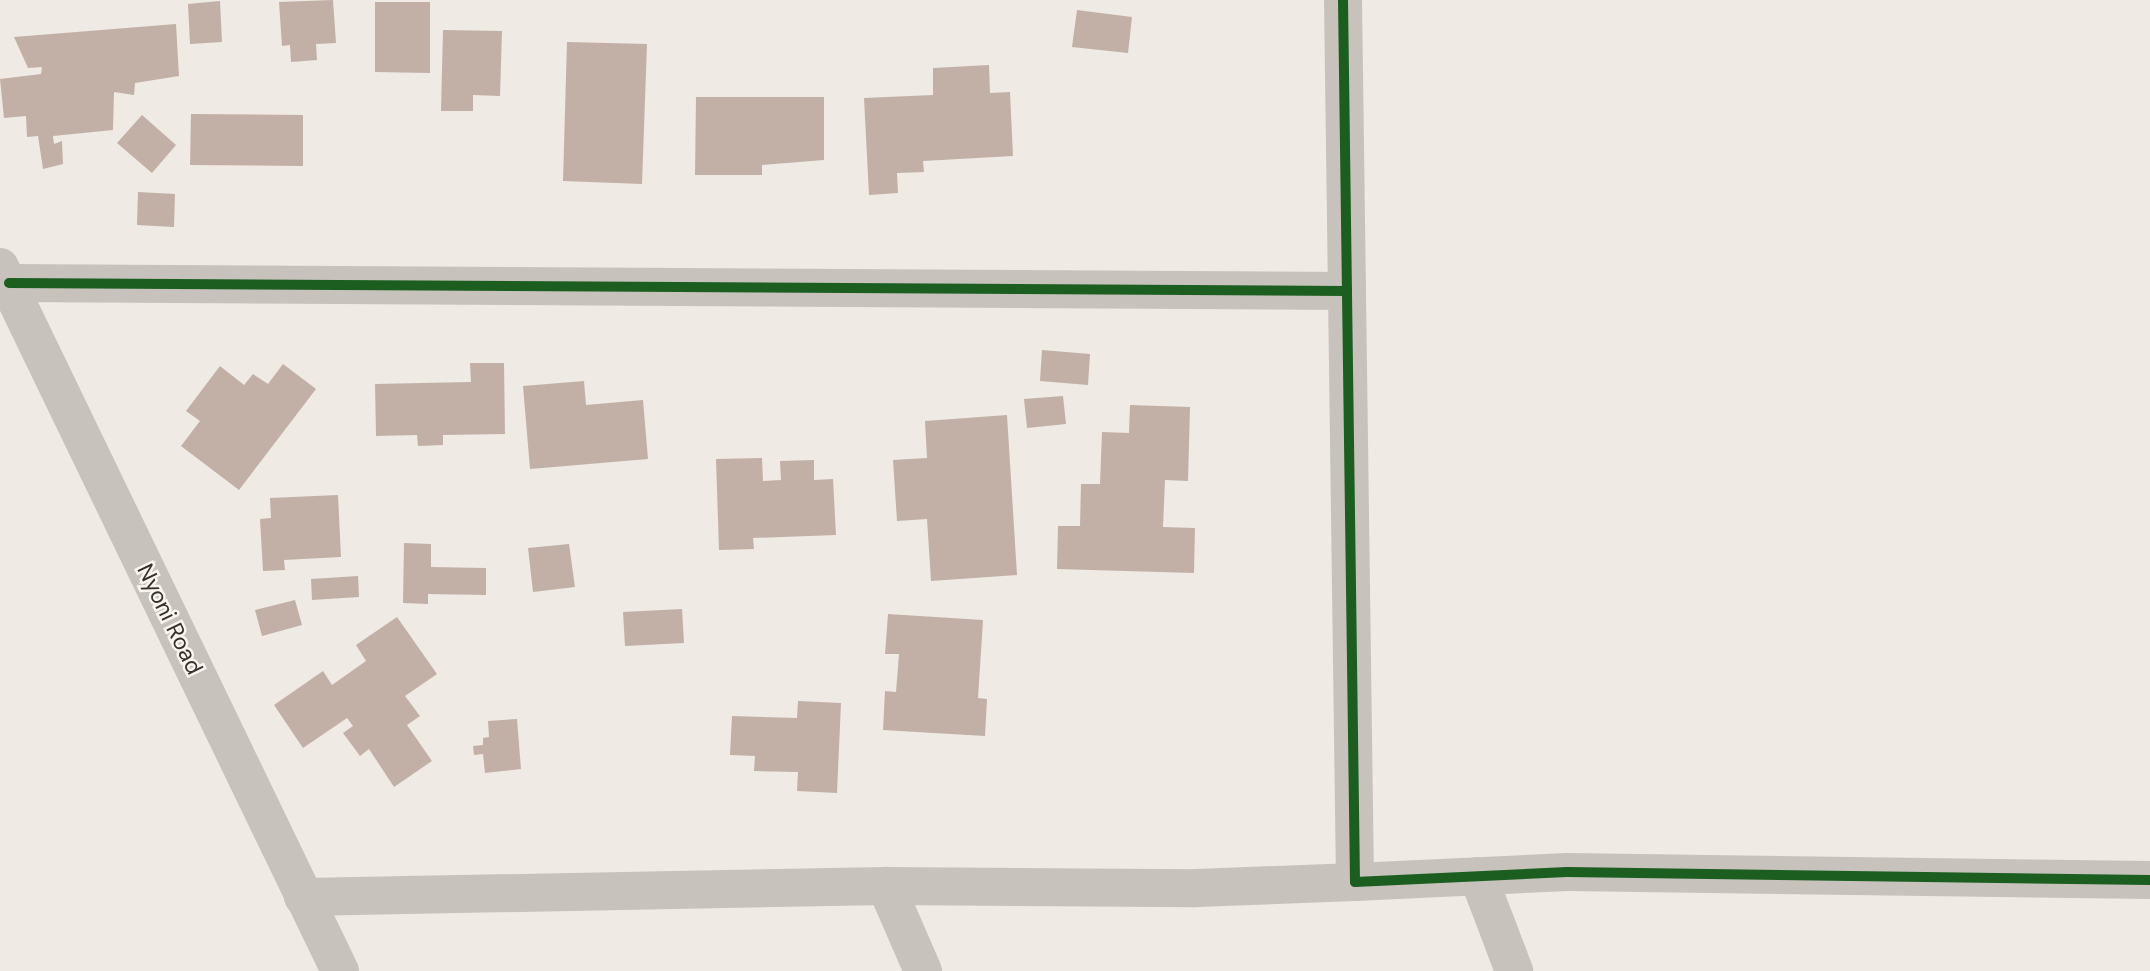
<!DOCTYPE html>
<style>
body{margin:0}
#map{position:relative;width:2150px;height:971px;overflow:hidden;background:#efeae4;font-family:"DM Sans",sans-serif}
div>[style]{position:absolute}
.building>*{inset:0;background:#c2b0a6}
.street>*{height:38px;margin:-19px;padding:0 19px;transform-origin:19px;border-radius:19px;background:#c8c2bd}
.cycleway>*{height:10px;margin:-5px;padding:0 5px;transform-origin:5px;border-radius:5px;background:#1b5e20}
span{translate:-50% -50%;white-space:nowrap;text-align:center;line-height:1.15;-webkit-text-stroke:5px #faf5ed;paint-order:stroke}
.street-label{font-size:23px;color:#39302b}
</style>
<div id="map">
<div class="building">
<i style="clip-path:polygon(333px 0,336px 43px,316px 44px,317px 60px,291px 62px,290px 45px,282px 46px,279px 2px)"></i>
<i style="clip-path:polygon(220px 1px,222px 42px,190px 44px,188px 4px)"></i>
<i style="clip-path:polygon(375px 2px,430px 2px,430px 73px,375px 72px)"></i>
<i style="clip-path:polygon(1077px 10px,1132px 17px,1128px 53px,1072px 47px)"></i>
<i style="clip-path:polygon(176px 24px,179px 76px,135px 83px,134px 95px,114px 92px,113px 130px,53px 136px,54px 144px,62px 141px,63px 164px,43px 169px,38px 136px,27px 137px,26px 116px,4px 118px,0 79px,41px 74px,42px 67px,28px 68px,14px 37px)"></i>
<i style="clip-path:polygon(443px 30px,502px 31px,500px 96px,473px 95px,473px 111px,441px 111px)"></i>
<i style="clip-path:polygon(567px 42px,647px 44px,642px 184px,563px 181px)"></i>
<i style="clip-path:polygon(989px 65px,990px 93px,1010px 92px,1013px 156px,923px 161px,924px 172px,897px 173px,898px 193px,869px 195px,864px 98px,933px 95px,933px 68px)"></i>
<i style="clip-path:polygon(696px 97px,824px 97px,824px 160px,762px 165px,762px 175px,695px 175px)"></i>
<i style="clip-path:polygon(191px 114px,303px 115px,303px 166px,190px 165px)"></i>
<i style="clip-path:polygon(142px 115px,176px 145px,152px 173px,117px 143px)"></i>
<i style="clip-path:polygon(138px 192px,175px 194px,174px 227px,137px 225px)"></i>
<i style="clip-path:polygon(1042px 350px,1090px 354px,1088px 385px,1040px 381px)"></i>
<i style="clip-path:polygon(470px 363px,504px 363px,505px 434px,443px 435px,443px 445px,418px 446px,417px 435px,376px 436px,375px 384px,471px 382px)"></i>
<i style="clip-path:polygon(283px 364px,316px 389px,239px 490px,181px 446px,200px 421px,186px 411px,220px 366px,244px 385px,253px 374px,268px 384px)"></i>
<i style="clip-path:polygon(584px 381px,586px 405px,643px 400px,648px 459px,530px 469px,523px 386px)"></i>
<i style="clip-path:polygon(1063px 396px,1066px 424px,1027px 428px,1024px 399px)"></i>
<i style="clip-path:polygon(1130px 405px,1190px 407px,1188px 481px,1165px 480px,1163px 527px,1195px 528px,1194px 573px,1057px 569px,1058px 526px,1080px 526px,1081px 484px,1100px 484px,1102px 432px,1129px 433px)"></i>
<i style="clip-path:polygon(1007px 415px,1017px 575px,931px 581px,927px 519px,897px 521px,893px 460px,927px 458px,925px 421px)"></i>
<i style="clip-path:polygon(762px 458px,763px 481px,781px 480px,780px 461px,814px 460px,814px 480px,833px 479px,836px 535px,753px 538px,754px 549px,719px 550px,716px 459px)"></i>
<i style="clip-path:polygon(338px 495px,341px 557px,284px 560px,285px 570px,263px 571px,260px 519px,271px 518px,270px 498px)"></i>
<i style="clip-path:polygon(404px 543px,431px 544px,431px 567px,486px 568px,486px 595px,428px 594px,428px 604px,403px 603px)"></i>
<i style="clip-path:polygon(569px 544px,575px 587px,533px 592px,528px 548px)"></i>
<i style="clip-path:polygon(358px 576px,359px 597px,312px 600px,311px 579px)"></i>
<i style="clip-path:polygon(295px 600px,302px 625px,262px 636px,255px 610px)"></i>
<i style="clip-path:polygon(682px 609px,684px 643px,625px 646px,623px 612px)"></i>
<i style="clip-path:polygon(888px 614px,983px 620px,978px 698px,987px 699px,985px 736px,883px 730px,885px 691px,896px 692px,899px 654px,885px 654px)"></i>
<i style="clip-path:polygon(397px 617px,437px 674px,405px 696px,420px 716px,407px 725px,432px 761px,394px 787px,369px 749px,360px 756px,343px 733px,353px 726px,347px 718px,303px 748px,274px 705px,323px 671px,332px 685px,366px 661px,356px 645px)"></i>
<i style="clip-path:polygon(798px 701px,841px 703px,837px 793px,797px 791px,798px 772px,754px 771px,755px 756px,730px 755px,732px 716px,797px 718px)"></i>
<i style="clip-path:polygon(517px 719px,521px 769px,485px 773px,483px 754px,474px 755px,473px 746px,483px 745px,483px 738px,489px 737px,488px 721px)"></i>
</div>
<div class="street">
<i style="left:1343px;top:0;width:882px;rotate:89.22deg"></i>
<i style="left:1355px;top:882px;width:212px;rotate:-2.7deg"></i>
<i style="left:1567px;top:872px;width:583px;rotate:0.79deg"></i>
<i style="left:0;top:267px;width:782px;rotate:64.22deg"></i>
<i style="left:9px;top:283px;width:1338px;rotate:0.34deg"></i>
<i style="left:1478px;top:876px;width:102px;rotate:69.2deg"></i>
<i style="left:303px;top:897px;width:583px;rotate:-1.08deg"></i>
<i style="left:923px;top:971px;width:93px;rotate:-113.5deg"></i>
<i style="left:886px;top:886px;width:311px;rotate:0.4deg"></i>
<i style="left:1197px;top:888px;width:158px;rotate:-2.2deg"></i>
</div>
<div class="cycleway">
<i style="left:1343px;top:0;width:882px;rotate:89.22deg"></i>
<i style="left:1355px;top:882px;width:212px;rotate:-2.7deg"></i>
<i style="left:1567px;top:872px;width:583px;rotate:0.79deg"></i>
<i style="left:9px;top:283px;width:1338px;rotate:0.34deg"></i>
</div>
<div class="street-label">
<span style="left:170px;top:619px;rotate:64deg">Nyoni Road</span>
</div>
</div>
